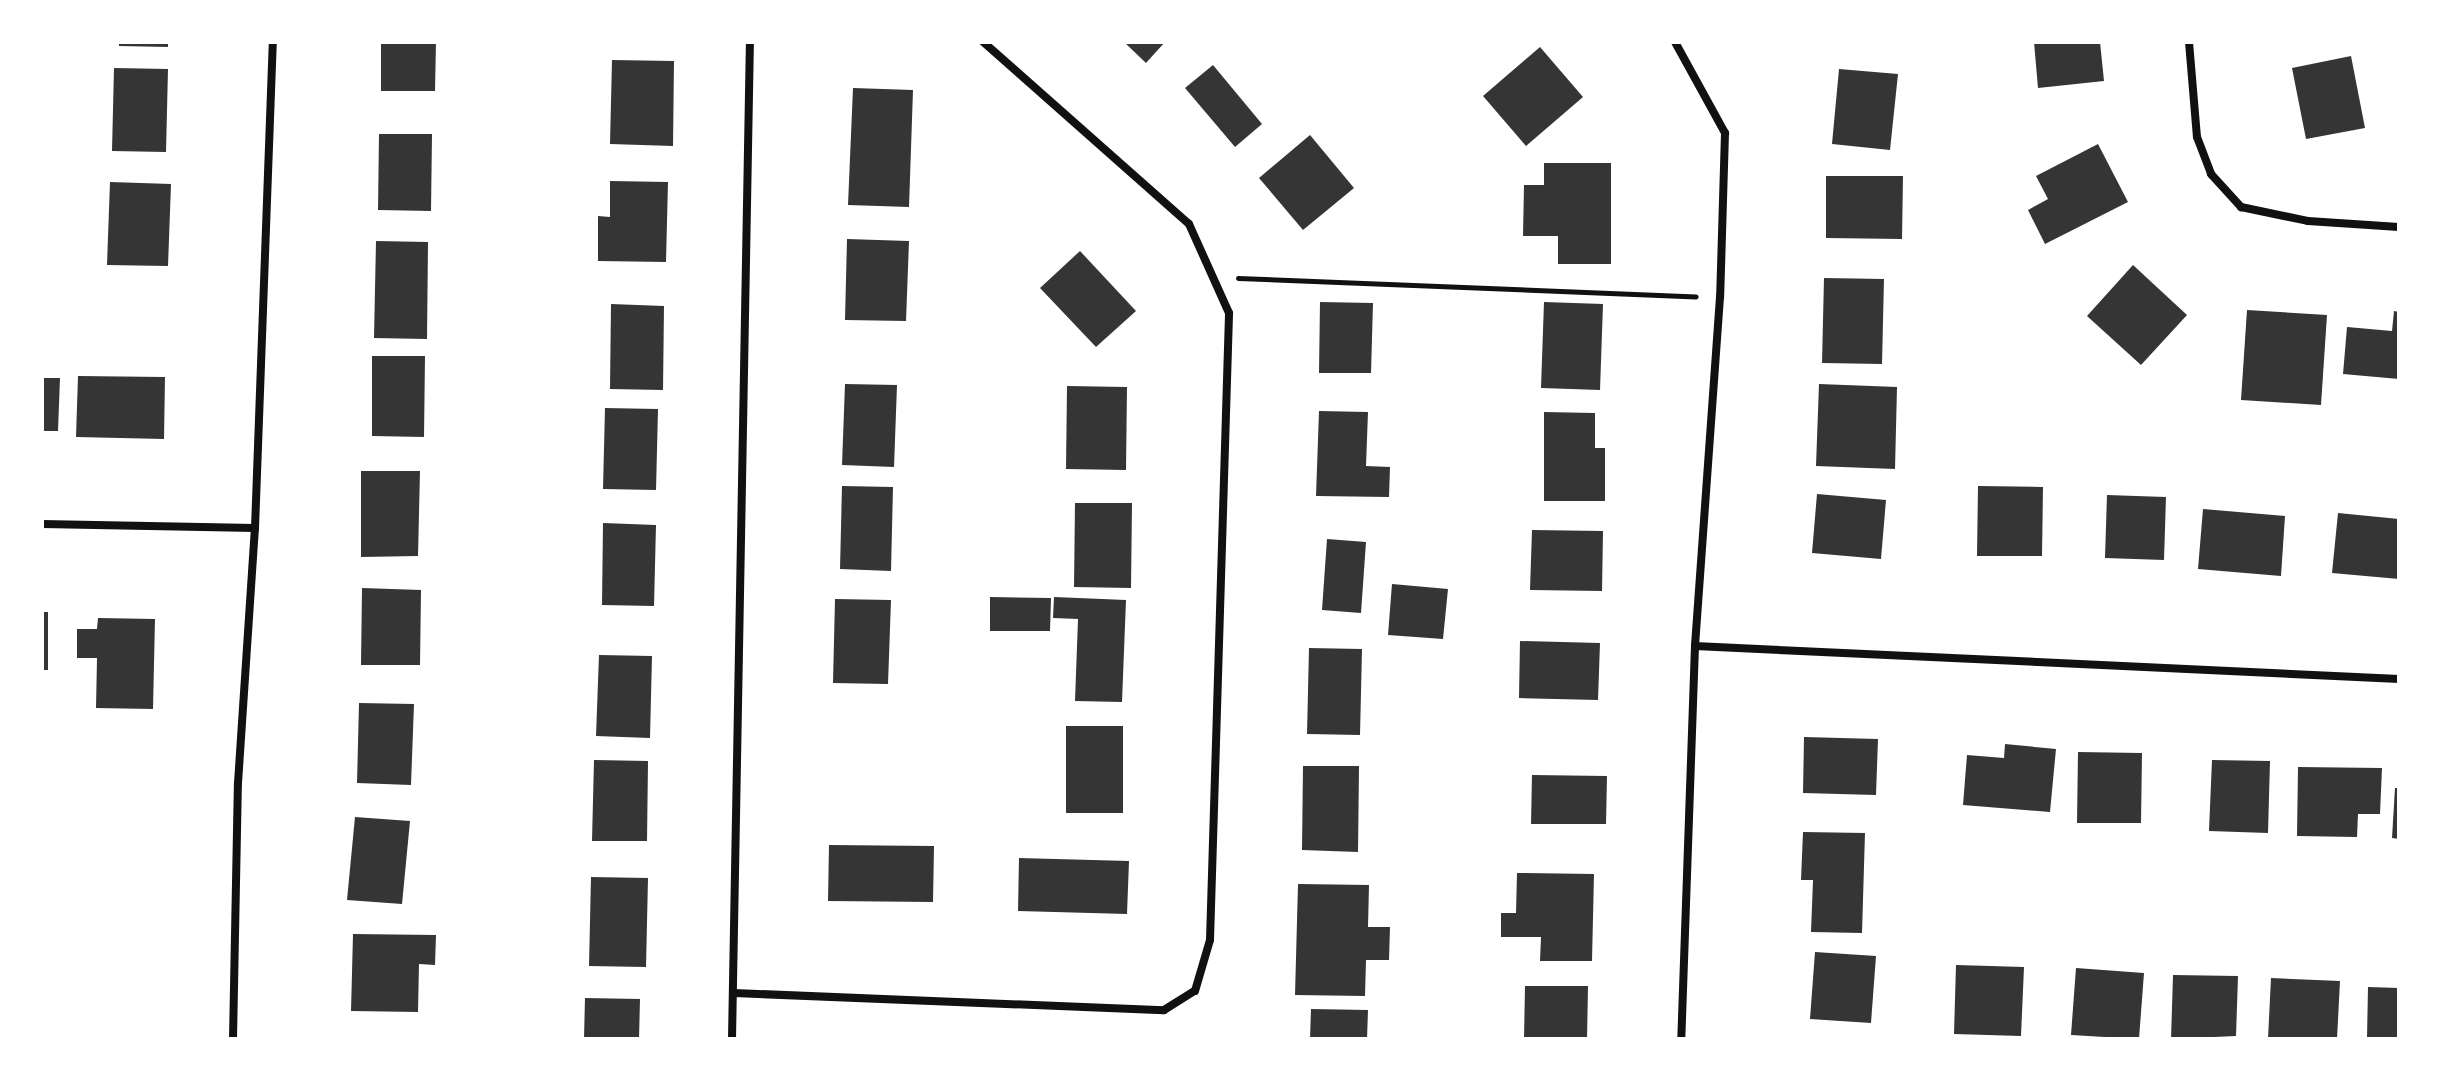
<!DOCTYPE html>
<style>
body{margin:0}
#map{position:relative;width:2441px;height:1081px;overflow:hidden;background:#fff;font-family:Georgia,serif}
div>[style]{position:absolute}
.building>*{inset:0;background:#353535}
.path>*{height:5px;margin:-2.5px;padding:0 2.5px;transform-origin:2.5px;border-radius:2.5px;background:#111}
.minor>*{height:8px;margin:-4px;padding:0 4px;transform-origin:4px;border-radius:4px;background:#111}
span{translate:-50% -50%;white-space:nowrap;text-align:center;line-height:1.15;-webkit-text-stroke:8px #fff;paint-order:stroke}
.frame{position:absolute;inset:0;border:44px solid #fff;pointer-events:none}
</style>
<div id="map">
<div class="building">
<i style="clip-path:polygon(119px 42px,168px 42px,168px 47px,119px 46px)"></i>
<i style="clip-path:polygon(381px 42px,436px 42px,435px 91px,381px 91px)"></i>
<i style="clip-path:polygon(1124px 42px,1165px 42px,1146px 63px)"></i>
<i style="clip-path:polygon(2034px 42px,2100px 42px,2104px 81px,2038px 88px)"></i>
<i style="clip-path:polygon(1540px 47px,1583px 97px,1526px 146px,1483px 96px)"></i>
<i style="clip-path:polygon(2351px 56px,2365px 128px,2306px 139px,2292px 68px)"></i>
<i style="clip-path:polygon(612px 60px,674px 61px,673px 146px,610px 144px)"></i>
<i style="clip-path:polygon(1213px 65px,1262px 124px,1235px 147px,1185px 88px)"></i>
<i style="clip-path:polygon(114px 68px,168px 69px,166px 152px,112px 151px)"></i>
<i style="clip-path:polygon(1839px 69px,1898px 74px,1890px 150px,1832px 144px)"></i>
<i style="clip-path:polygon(853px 88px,913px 90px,909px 207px,848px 205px)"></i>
<i style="clip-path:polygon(379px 134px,432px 134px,431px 211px,378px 210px)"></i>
<i style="clip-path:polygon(1310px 135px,1354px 188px,1303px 230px,1259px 178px)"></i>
<i style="clip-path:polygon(2098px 144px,2128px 202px,2045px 244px,2028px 210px,2048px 199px,2036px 176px)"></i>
<i style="clip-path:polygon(1544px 163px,1611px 163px,1611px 264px,1558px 264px,1558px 236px,1523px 236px,1524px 185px,1544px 185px)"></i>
<i style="clip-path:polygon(1826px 176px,1903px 176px,1902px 239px,1826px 238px)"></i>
<i style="clip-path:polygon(610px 181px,668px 182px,666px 262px,598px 261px,598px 216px,610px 217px)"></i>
<i style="clip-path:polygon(110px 182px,171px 184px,168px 266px,107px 265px)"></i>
<i style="clip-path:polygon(847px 239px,909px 241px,906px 321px,845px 320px)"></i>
<i style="clip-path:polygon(376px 241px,428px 242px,427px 339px,374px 338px)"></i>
<i style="clip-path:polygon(1080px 251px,1136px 311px,1096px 347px,1040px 288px)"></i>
<i style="clip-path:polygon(2133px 265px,2187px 315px,2141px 365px,2087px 316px)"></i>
<i style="clip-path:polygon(1824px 278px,1884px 279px,1882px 364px,1822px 363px)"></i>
<i style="clip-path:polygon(1320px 302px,1373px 303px,1371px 373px,1319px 373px)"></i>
<i style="clip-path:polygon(1544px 302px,1603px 304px,1600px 390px,1541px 388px)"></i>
<i style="clip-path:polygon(611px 304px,664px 306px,663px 390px,610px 389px)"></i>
<i style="clip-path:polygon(2247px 310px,2327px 315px,2321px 405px,2241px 400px)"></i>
<i style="clip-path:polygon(2394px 311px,2399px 312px,2399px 379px,2343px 374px,2347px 327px,2392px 331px)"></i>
<i style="clip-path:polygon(372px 356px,425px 356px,424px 437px,372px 436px)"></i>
<i style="clip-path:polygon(78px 376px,165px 377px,164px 439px,76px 437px)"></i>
<i style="clip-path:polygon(42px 378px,60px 378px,58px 431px,42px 431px)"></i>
<i style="clip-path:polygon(845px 384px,897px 385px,894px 467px,842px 465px)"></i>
<i style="clip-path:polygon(1819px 384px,1897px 387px,1895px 469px,1816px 466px)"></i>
<i style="clip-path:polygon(1067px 386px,1127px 387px,1126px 470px,1066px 469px)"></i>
<i style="clip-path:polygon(605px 408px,658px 409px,656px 490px,603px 489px)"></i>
<i style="clip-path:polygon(1319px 411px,1368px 412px,1366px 466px,1390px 467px,1389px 497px,1316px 496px)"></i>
<i style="clip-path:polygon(1544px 412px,1595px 413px,1595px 448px,1605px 448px,1605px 501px,1544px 501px)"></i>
<i style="clip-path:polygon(361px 471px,420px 471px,418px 556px,361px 557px)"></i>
<i style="clip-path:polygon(842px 486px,893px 487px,891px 571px,840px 569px)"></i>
<i style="clip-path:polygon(1978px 486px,2043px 487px,2042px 556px,1977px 556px)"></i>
<i style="clip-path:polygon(1817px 494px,1886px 500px,1881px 559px,1812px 553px)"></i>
<i style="clip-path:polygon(2107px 495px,2166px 497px,2164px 560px,2105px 558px)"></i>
<i style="clip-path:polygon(1075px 503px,1132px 503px,1131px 588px,1074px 587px)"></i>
<i style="clip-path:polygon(2203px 509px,2285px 516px,2281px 576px,2198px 569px)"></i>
<i style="clip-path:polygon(2338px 513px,2399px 519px,2399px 579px,2332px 573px)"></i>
<i style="clip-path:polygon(603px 523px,656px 525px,654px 606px,602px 605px)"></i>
<i style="clip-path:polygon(1532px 530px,1603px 531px,1602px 591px,1530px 590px)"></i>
<i style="clip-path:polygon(1327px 539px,1366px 542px,1361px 613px,1322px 610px)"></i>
<i style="clip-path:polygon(1392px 584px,1448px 589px,1443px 639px,1388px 635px)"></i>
<i style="clip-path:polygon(362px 588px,421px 590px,420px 665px,361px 665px)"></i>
<i style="clip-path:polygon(990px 597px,1051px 598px,1050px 631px,990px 631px)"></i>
<i style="clip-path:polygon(1054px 597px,1126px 600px,1122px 702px,1075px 701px,1078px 619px,1053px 618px)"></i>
<i style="clip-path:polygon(835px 599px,891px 600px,888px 684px,833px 683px)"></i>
<i style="clip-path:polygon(42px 612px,48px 612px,48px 670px,42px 670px)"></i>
<i style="clip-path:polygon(98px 618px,155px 619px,153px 709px,96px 708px,97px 658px,77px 658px,77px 629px,97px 629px)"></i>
<i style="clip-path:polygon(1520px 641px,1600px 643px,1598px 700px,1519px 698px)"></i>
<i style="clip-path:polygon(1309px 648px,1362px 649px,1360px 735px,1307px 734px)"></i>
<i style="clip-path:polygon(599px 655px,652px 656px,650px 738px,596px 736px)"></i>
<i style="clip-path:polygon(359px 703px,414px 704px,411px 785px,357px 783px)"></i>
<i style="clip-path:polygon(1066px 726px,1123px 726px,1123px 813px,1066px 813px)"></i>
<i style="clip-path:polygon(1804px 737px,1878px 739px,1876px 795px,1803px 793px)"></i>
<i style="clip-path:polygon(2005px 744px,2056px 749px,2050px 812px,1963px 805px,1967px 755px,2004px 758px)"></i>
<i style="clip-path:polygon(2078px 752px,2142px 753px,2141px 823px,2077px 823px)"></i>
<i style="clip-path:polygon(594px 760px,648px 761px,647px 841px,592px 841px)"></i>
<i style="clip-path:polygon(2212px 760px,2270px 761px,2268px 833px,2209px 831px)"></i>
<i style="clip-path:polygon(1303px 766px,1359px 766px,1358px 852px,1302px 850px)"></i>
<i style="clip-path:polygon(2298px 767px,2382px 768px,2380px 814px,2358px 814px,2357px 837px,2297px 836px)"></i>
<i style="clip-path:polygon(1532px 775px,1607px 776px,1606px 824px,1531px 824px)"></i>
<i style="clip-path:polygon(2395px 788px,2399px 788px,2399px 839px,2392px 838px)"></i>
<i style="clip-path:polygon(355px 817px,410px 821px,402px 904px,347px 900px)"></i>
<i style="clip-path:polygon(1803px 832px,1865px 833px,1862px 933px,1811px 932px,1813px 880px,1801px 880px)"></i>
<i style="clip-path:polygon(829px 845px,934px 846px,933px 902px,828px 901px)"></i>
<i style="clip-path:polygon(1019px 858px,1129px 861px,1127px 914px,1018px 911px)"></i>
<i style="clip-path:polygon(1517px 873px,1594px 874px,1592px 961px,1540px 961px,1541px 937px,1501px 937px,1501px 913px,1516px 913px)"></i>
<i style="clip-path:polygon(591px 877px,648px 878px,646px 967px,589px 966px)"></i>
<i style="clip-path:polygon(1298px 884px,1369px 885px,1368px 927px,1390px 927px,1389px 960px,1366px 960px,1365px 996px,1295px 995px)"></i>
<i style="clip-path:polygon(353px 934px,436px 935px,435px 965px,419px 964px,418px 1012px,351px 1011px)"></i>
<i style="clip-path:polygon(1815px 952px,1876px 956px,1871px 1023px,1810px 1019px)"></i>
<i style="clip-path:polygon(1956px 965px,2024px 967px,2021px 1036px,1954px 1034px)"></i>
<i style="clip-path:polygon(2076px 968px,2144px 973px,2139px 1039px,2071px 1035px)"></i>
<i style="clip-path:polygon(2173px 975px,2238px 976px,2236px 1036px,2171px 1039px)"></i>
<i style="clip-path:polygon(2271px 978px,2340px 981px,2337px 1039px,2268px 1039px)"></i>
<i style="clip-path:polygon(1525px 986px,1588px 986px,1587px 1039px,1524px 1039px)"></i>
<i style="clip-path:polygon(2368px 987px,2399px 988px,2399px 1039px,2367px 1039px)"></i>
<i style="clip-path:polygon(585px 998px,640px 999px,639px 1039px,584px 1039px)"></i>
<i style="clip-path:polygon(1311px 1009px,1368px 1010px,1367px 1039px,1310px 1039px)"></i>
</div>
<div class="path">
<i style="left:1238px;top:278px;width:458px;rotate:2.3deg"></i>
</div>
<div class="minor">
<i style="left:1675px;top:42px;width:104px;rotate:61.2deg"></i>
<i style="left:1725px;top:133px;width:164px;rotate:91.7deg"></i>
<i style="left:1720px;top:297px;width:350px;rotate:94.1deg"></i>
<i style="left:1695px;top:646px;width:393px;rotate:92deg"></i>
<i style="left:2189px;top:42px;width:95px;rotate:85.2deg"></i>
<i style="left:2197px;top:137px;width:40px;rotate:69deg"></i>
<i style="left:2211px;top:174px;width:45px;rotate:47.7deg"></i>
<i style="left:2241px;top:207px;width:68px;rotate:11.8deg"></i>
<i style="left:2308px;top:221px;width:91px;rotate:3.8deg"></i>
<i style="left:42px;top:524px;width:213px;rotate:1.1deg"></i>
<i style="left:1695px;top:646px;width:705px;rotate:2.68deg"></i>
<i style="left:734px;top:993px;width:430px;rotate:2.3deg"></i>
<i style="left:1164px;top:1010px;width:36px;rotate:-32deg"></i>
<i style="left:1195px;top:991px;width:53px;rotate:-73.6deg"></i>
<i style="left:1210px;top:940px;width:627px;rotate:-88.26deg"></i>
<i style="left:1229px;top:313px;width:98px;rotate:-114.2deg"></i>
<i style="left:1189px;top:224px;width:275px;rotate:-138.5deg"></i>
<i style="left:233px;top:1039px;width:256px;rotate:-88.9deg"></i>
<i style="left:238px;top:783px;width:256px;rotate:-86.2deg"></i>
<i style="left:255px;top:528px;width:486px;rotate:-87.9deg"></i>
<i style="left:732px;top:1039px;width:997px;rotate:-88.97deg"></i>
</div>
<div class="frame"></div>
</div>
